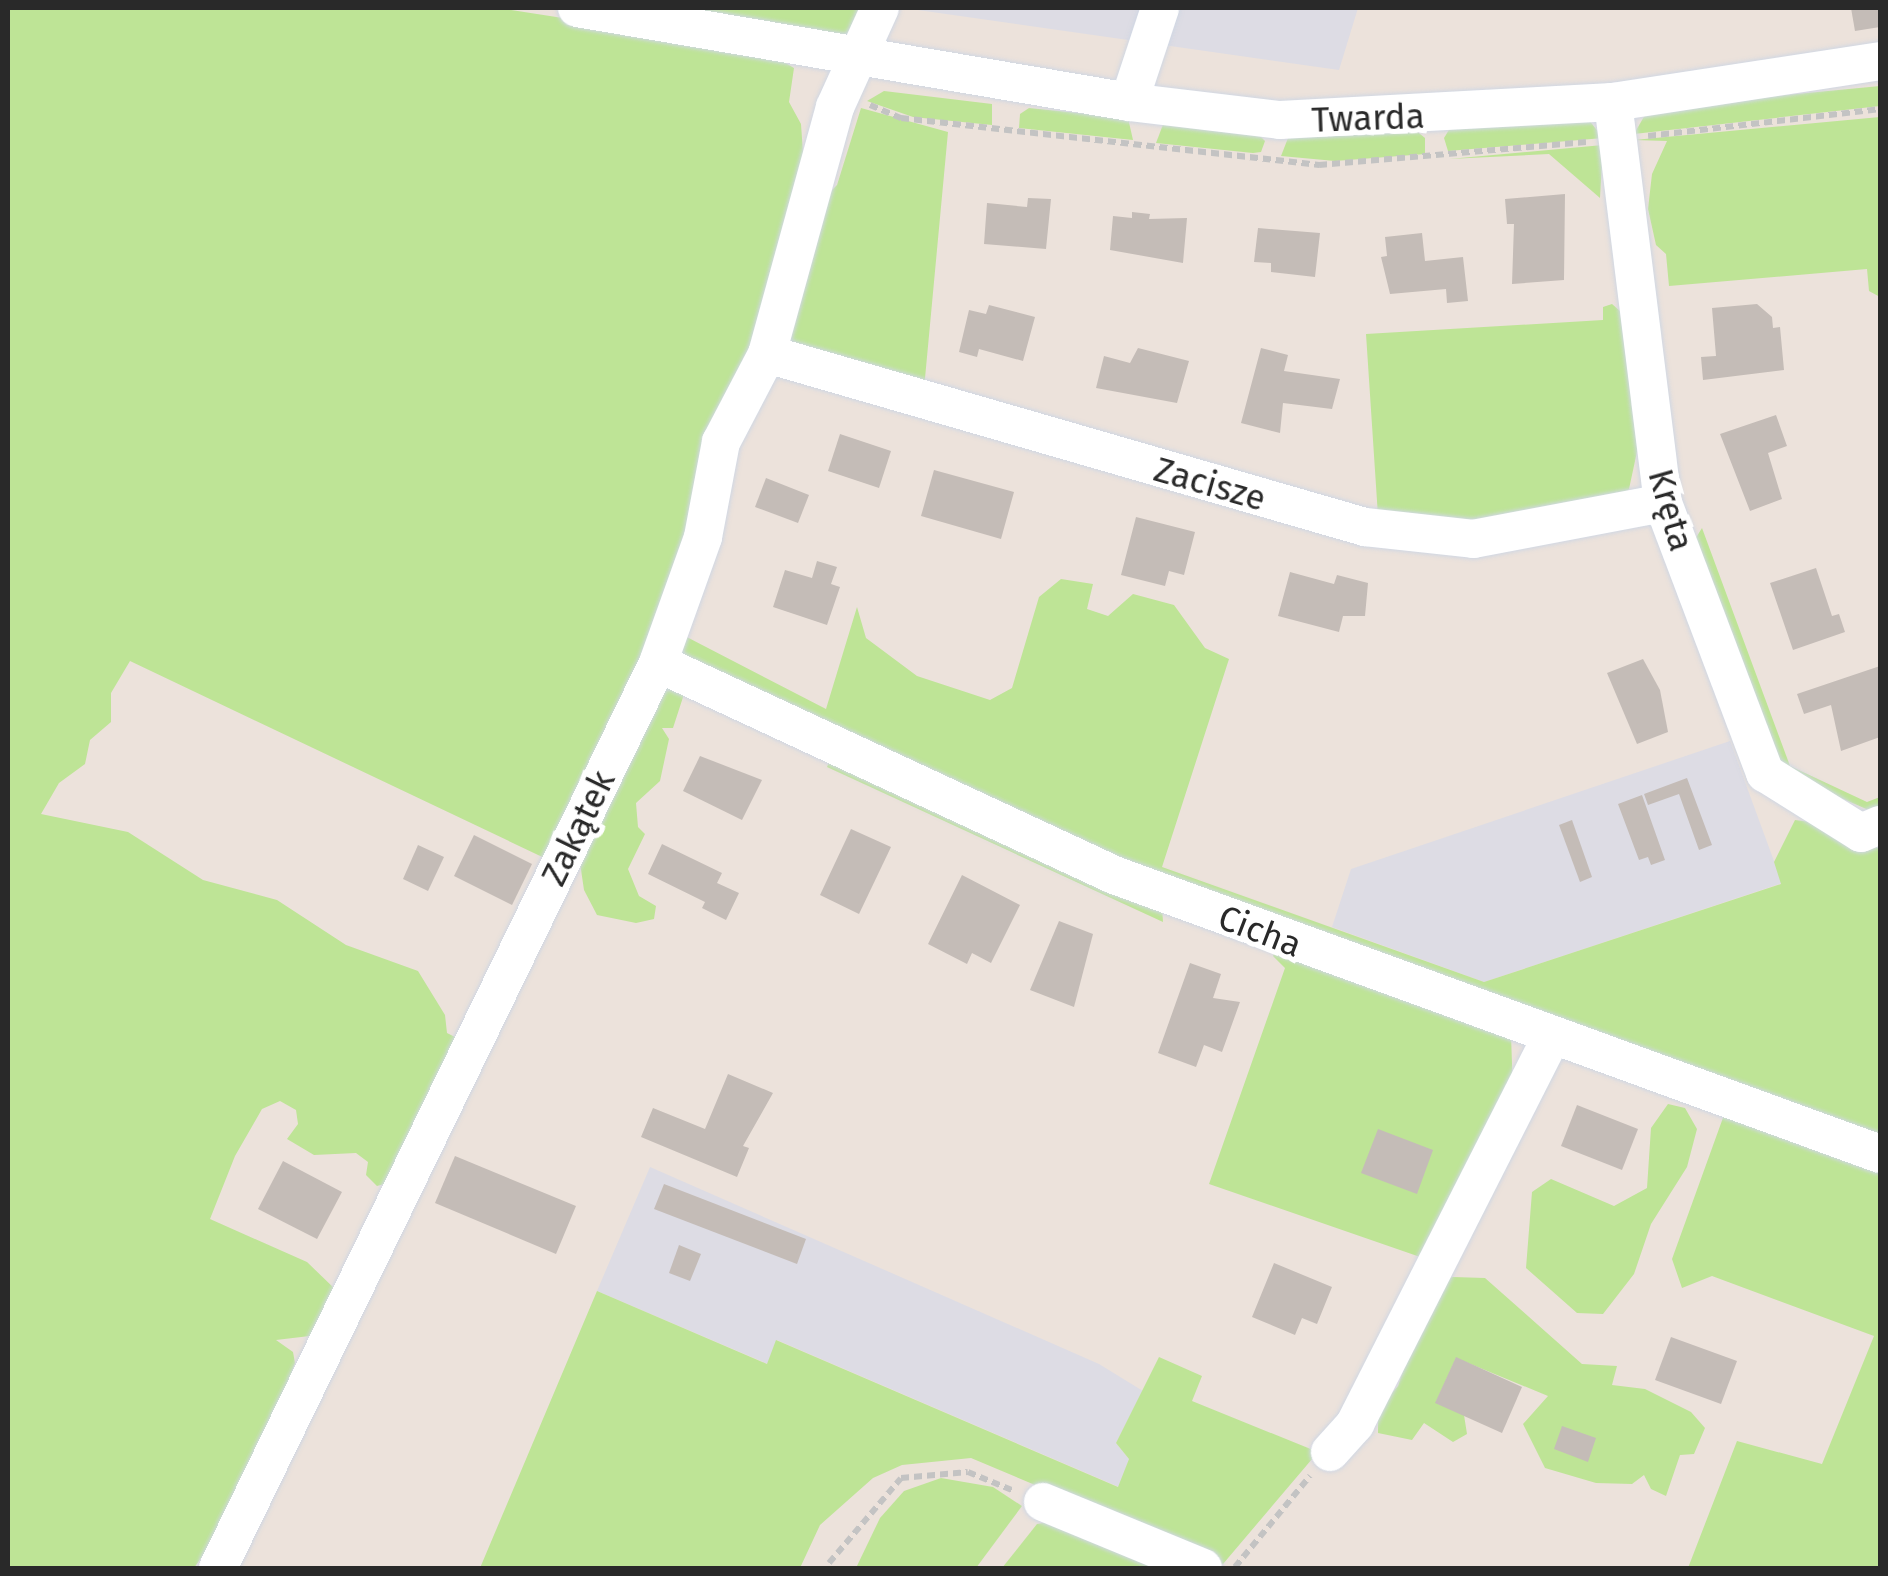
<!DOCTYPE html>
<meta charset="utf-8">
<style>
body{margin:0}
#map{position:relative;width:1888px;height:1576px;overflow:hidden;background:#ece2db;font-family:"Fira Sans",sans-serif}
div>[style]{position:absolute}
.industrial>*{inset:0;background:#dddce4}
.green>*{inset:0;background:#bee496}
.building>*{inset:0;background:#c4bcb7}
.path>*{height:6px;margin-top:-3px;transform-origin:0;background:repeating-linear-gradient(90deg,#c3c3c3 0 8px,transparent 0 13px)}
.roads{filter:drop-shadow(0 0 2px #d0d7e3) drop-shadow(0 0 2px #d0d7e3)}
.minor>*{height:38px;margin:-19px;padding:0 19px;transform-origin:19px;border-radius:19px;background:#fff}
span{translate:-50% -50%;white-space:nowrap;text-align:center;line-height:1.15;-webkit-text-stroke:10px #fff;paint-order:stroke}
.street-label{font-size:35px;color:#292929}
.frame{position:absolute;inset:0;border:10px solid #292929;pointer-events:none}
</style>
<div id="map">
<div class="industrial">
<i style="clip-path:polygon(904px 8px,1358px 8px,1339px 70px)"></i>
<i style="clip-path:polygon(1730px 741px,1782px 883px,1484px 982px,1332px 927px,1351px 869px)"></i>
<i style="clip-path:polygon(650px 1167px,1099px 1364px,1143px 1391px,1116px 1443px,1129px 1459px,1119px 1487px,777px 1340px,768px 1364px,597px 1291px)"></i>
</div>
<div class="green">
<i style="clip-path:polygon(8px 8px,499px 8px,762px 49px,794px 68px,789px 102px,801px 124px,805px 181px,825px 197px,837px 185px,861px 108px,948px 132px,924px 389px,791px 345px,785px 324px,704px 438px,672px 674px,685px 691px,673px 728px,662px 728px,669px 739px,660px 781px,636px 803px,638px 827px,645px 834px,628px 869px,639px 896px,656px 906px,654px 919px,636px 923px,597px 915px,584px 890px,580px 863px,555px 863px,130px 661px,111px 693px,111px 722px,90px 740px,85px 764px,59px 783px,41px 814px,128px 832px,203px 880px,277px 900px,346px 945px,418px 971px,445px 1015px,447px 1033px,459px 1039px,392px 1182px,377px 1186px,366px 1175px,368px 1162px,356px 1153px,314px 1155px,287px 1139px,298px 1124px,296px 1110px,280px 1101px,262px 1109px,235px 1156px,210px 1219px,307px 1262px,336px 1290px,318px 1335px,276px 1340px,293px 1352px,295px 1363px,282px 1401px,234px 1511px,194px 1568px,8px 1568px)"></i>
<i style="clip-path:polygon(644px 8px,864px 8px,852px 35px,825px 37px)"></i>
<i style="clip-path:polygon(1880px 86px,1880px 106px,1634px 134px,1649px 108px)"></i>
<i style="clip-path:polygon(884px 91px,992px 104px,992px 125px,913px 117px,867px 101px)"></i>
<i style="clip-path:polygon(1029px 108px,1128px 118px,1133px 140px,1019px 128px,1020px 114px)"></i>
<i style="clip-path:polygon(1585px 115px,1603px 138px,1448px 151px,1444px 138px,1452px 125px)"></i>
<i style="clip-path:polygon(1880px 117px,1880px 297px,1869px 291px,1867px 269px,1669px 286px,1666px 254px,1656px 245px,1648px 209px,1652px 174px,1667px 141px,1634px 140px)"></i>
<i style="clip-path:polygon(1164px 122px,1259px 135px,1265px 141px,1261px 152px,1253px 153px,1156px 143px)"></i>
<i style="clip-path:polygon(1414px 129px,1425px 138px,1425px 154px,1335px 161px,1281px 156px,1290px 133px)"></i>
<i style="clip-path:polygon(1603px 145px,1600px 198px,1549px 154px,1449px 159px)"></i>
<i style="clip-path:polygon(1612px 304px,1620px 311px,1638px 447px,1629px 489px,1610px 510px,1452px 528px,1378px 516px,1366px 334px,1603px 320px,1603px 307px)"></i>
<i style="clip-path:polygon(1702px 528px,1790px 766px,1867px 802px,1880px 797px,1880px 815px,1770px 767px,1689px 549px)"></i>
<i style="clip-path:polygon(1061px 579px,1093px 584px,1087px 609px,1108px 616px,1133px 594px,1174px 605px,1205px 648px,1229px 659px,1162px 867px,1484px 982px,1781px 884px,1774px 862px,1795px 820px,1827px 824px,1880px 849px,1880px 1144px,1195px 893px,682px 654px,679px 633px,826px 709px,857px 607px,866px 638px,917px 676px,990px 700px,1012px 688px,1039px 597px)"></i>
<i style="clip-path:polygon(830px 760px,1162px 906px,1163px 922px,827px 767px)"></i>
<i style="clip-path:polygon(1277px 946px,1511px 1035px,1513px 1093px,1426px 1259px,1209px 1184px,1285px 968px,1273px 956px)"></i>
<i style="clip-path:polygon(1668px 1104px,1685px 1108px,1697px 1129px,1687px 1167px,1651px 1224px,1634px 1274px,1603px 1314px,1577px 1313px,1526px 1268px,1532px 1192px,1551px 1179px,1614px 1206px,1647px 1188px,1651px 1128px)"></i>
<i style="clip-path:polygon(1724px 1115px,1880px 1166px,1880px 1568px,1688px 1568px,1737px 1441px,1822px 1464px,1874px 1336px,1712px 1276px,1682px 1288px,1672px 1259px)"></i>
<i style="clip-path:polygon(1453px 1277px,1485px 1278px,1582px 1364px,1617px 1366px,1612px 1385px,1645px 1389px,1691px 1412px,1705px 1428px,1694px 1454px,1680px 1455px,1666px 1496px,1651px 1489px,1644px 1475px,1632px 1484px,1596px 1483px,1545px 1468px,1523px 1424px,1548px 1396px,1456px 1358px,1436px 1402px,1464px 1415px,1467px 1434px,1453px 1442px,1424px 1423px,1412px 1440px,1378px 1433px,1378px 1409px,1398px 1386px,1432px 1282px)"></i>
<i style="clip-path:polygon(597px 1291px,767px 1364px,776px 1340px,1118px 1487px,1129px 1459px,1116px 1443px,1159px 1357px,1202px 1376px,1192px 1401px,1318px 1452px,1223px 1564px,971px 1458px,902px 1465px,873px 1478px,820px 1525px,800px 1568px,480px 1568px)"></i>
<i style="clip-path:polygon(941px 1478px,993px 1487px,1022px 1506px,976px 1568px,856px 1568px,880px 1518px,904px 1491px)"></i>
<i style="clip-path:polygon(1066px 1519px,1191px 1568px,1002px 1568px,1037px 1524px)"></i>
</div>
<div class="building">
<i style="clip-path:polygon(1851px 8px,1880px 8px,1880px 27px,1855px 31px)"></i>
<i style="clip-path:polygon(1565px 194px,1564px 280px,1512px 284px,1514px 224px,1507px 224px,1505px 199px)"></i>
<i style="clip-path:polygon(1028px 198px,1051px 199px,1046px 249px,984px 244px,987px 203px,1027px 207px)"></i>
<i style="clip-path:polygon(1132px 212px,1150px 214px,1149px 219px,1187px 218px,1183px 263px,1110px 250px,1113px 216px,1132px 218px)"></i>
<i style="clip-path:polygon(1258px 228px,1320px 233px,1315px 277px,1271px 272px,1271px 263px,1254px 262px)"></i>
<i style="clip-path:polygon(1422px 233px,1425px 261px,1463px 257px,1468px 301px,1447px 303px,1446px 289px,1390px 294px,1381px 257px,1387px 256px,1385px 237px)"></i>
<i style="clip-path:polygon(1757px 304px,1772px 317px,1773px 328px,1780px 327px,1784px 370px,1703px 380px,1701px 357px,1716px 356px,1712px 308px)"></i>
<i style="clip-path:polygon(989px 305px,1035px 317px,1023px 361px,979px 349px,977px 357px,959px 352px,969px 310px,986px 314px)"></i>
<i style="clip-path:polygon(1138px 348px,1189px 361px,1177px 403px,1096px 388px,1104px 356px,1130px 363px)"></i>
<i style="clip-path:polygon(1261px 348px,1288px 355px,1284px 371px,1340px 379px,1332px 409px,1283px 403px,1280px 433px,1241px 423px)"></i>
<i style="clip-path:polygon(1776px 415px,1787px 446px,1768px 453px,1782px 499px,1750px 511px,1720px 434px)"></i>
<i style="clip-path:polygon(840px 434px,891px 451px,879px 488px,828px 471px)"></i>
<i style="clip-path:polygon(934px 470px,1014px 492px,1001px 539px,921px 516px)"></i>
<i style="clip-path:polygon(766px 478px,809px 495px,798px 523px,755px 507px)"></i>
<i style="clip-path:polygon(1136px 517px,1195px 532px,1184px 575px,1169px 571px,1165px 586px,1121px 575px)"></i>
<i style="clip-path:polygon(817px 561px,837px 567px,831px 584px,840px 587px,827px 625px,773px 607px,785px 570px,812px 578px)"></i>
<i style="clip-path:polygon(1816px 568px,1832px 616px,1839px 614px,1845px 632px,1793px 650px,1770px 583px)"></i>
<i style="clip-path:polygon(1290px 572px,1334px 584px,1337px 575px,1368px 583px,1365px 616px,1343px 616px,1339px 632px,1278px 616px)"></i>
<i style="clip-path:polygon(1643px 659px,1660px 690px,1668px 732px,1637px 744px,1607px 673px)"></i>
<i style="clip-path:polygon(1880px 666px,1880px 737px,1841px 751px,1831px 705px,1804px 714px,1797px 694px)"></i>
<i style="clip-path:polygon(700px 756px,762px 780px,742px 820px,683px 791px)"></i>
<i style="clip-path:polygon(1687px 778px,1712px 845px,1699px 850px,1679px 794px,1648px 805px,1644px 794px)"></i>
<i style="clip-path:polygon(1642px 795px,1665px 860px,1651px 865px,1648px 857px,1639px 860px,1618px 804px)"></i>
<i style="clip-path:polygon(1572px 820px,1592px 877px,1580px 882px,1559px 825px)"></i>
<i style="clip-path:polygon(851px 829px,891px 847px,859px 914px,820px 895px)"></i>
<i style="clip-path:polygon(474px 835px,532px 864px,512px 905px,454px 876px)"></i>
<i style="clip-path:polygon(662px 844px,722px 873px,717px 883px,739px 893px,726px 920px,702px 908px,705px 902px,648px 874px)"></i>
<i style="clip-path:polygon(418px 845px,444px 857px,428px 891px,403px 879px)"></i>
<i style="clip-path:polygon(962px 875px,1020px 905px,991px 963px,972px 953px,967px 964px,928px 944px)"></i>
<i style="clip-path:polygon(1059px 921px,1093px 934px,1074px 1007px,1030px 990px)"></i>
<i style="clip-path:polygon(1190px 963px,1221px 974px,1213px 998px,1240px 1002px,1222px 1052px,1204px 1045px,1196px 1067px,1158px 1053px)"></i>
<i style="clip-path:polygon(728px 1074px,773px 1093px,743px 1146px,749px 1148px,737px 1177px,641px 1137px,653px 1108px,705px 1129px)"></i>
<i style="clip-path:polygon(1577px 1105px,1638px 1129px,1622px 1170px,1561px 1146px)"></i>
<i style="clip-path:polygon(1378px 1129px,1433px 1150px,1417px 1194px,1361px 1173px)"></i>
<i style="clip-path:polygon(455px 1156px,576px 1206px,556px 1254px,435px 1203px)"></i>
<i style="clip-path:polygon(283px 1161px,342px 1192px,317px 1239px,258px 1209px)"></i>
<i style="clip-path:polygon(664px 1184px,806px 1239px,797px 1264px,654px 1209px)"></i>
<i style="clip-path:polygon(679px 1245px,701px 1254px,690px 1281px,669px 1273px)"></i>
<i style="clip-path:polygon(1274px 1263px,1332px 1287px,1317px 1324px,1302px 1318px,1295px 1335px,1252px 1317px)"></i>
<i style="clip-path:polygon(1671px 1337px,1737px 1361px,1721px 1404px,1655px 1380px)"></i>
<i style="clip-path:polygon(1456px 1357px,1522px 1387px,1502px 1433px,1435px 1403px)"></i>
<i style="clip-path:polygon(1562px 1426px,1596px 1438px,1588px 1462px,1554px 1449px)"></i>
</div>
<div class="path">
<i style="left:870px;top:105px;width:34px;rotate:23deg"></i>
<i style="left:901px;top:118px;width:421px;rotate:6.4deg"></i>
<i style="left:1319px;top:165px;width:268px;rotate:-4.9deg"></i>
<i style="left:1648px;top:136px;width:234px;rotate:-6.6deg"></i>
<i style="left:829px;top:1563px;width:111px;rotate:-49.7deg"></i>
<i style="left:901px;top:1478px;width:67px;rotate:-5.1deg"></i>
<i style="left:968px;top:1472px;width:50px;rotate:22.4deg"></i>
<i style="left:1235px;top:1567px;width:118px;rotate:-50.5deg"></i>
</div>
<div class="roads">
<div class="minor">
<i style="left:577px;top:8px;width:560px;rotate:9.66deg"></i>
<i style="left:1129px;top:102px;width:152px;rotate:6.8deg"></i>
<i style="left:1280px;top:120px;width:333px;rotate:-3.1deg"></i>
<i style="left:1613px;top:102px;width:270px;rotate:-8.7deg"></i>
<i style="left:1129px;top:102px;width:99px;rotate:-71.7deg"></i>
<i style="left:1613px;top:102px;width:404px;rotate:82.9deg"></i>
<i style="left:1663px;top:503px;width:289px;rotate:69.3deg"></i>
<i style="left:1765px;top:773px;width:113px;rotate:32deg"></i>
<i style="left:1861px;top:833px;width:21px;rotate:-23deg"></i>
<i style="left:767px;top:354px;width:623px;rotate:16.14deg"></i>
<i style="left:1365px;top:527px;width:109px;rotate:6.3deg"></i>
<i style="left:1473px;top:539px;width:193px;rotate:-10.7deg"></i>
<i style="left:658px;top:663px;width:503px;rotate:24.93deg"></i>
<i style="left:1114px;top:875px;width:815px;rotate:20.01deg"></i>
<i style="left:1330px;top:1452px;width:38px;rotate:-48deg"></i>
<i style="left:1355px;top:1424px;width:435px;rotate:-63.1deg"></i>
<i style="left:1043px;top:1502px;width:173px;rotate:22.4deg"></i>
<i style="left:218px;top:1568px;width:1006px;rotate:-64.07deg"></i>
<i style="left:658px;top:663px;width:134px;rotate:-70.3deg"></i>
<i style="left:703px;top:537px;width:97px;rotate:-79.3deg"></i>
<i style="left:721px;top:442px;width:99px;rotate:-62.4deg"></i>
<i style="left:767px;top:354px;width:256px;rotate:-74.6deg"></i>
<i style="left:835px;top:107px;width:109px;rotate:-65.6deg"></i>
</div>
</div>
<div class="street-label">
<span style="left:1368px;top:118px;rotate:-2deg">Twarda</span>
<span style="left:1210px;top:484px;rotate:16deg">Zacisze</span>
<span style="left:1671px;top:510px;rotate:74deg">Kręta</span>
<span style="left:578px;top:828px;rotate:-64deg">Zakątek</span>
<span style="left:1260px;top:931px;rotate:21deg">Cicha</span>
</div>
<div class="frame"></div>
</div>
